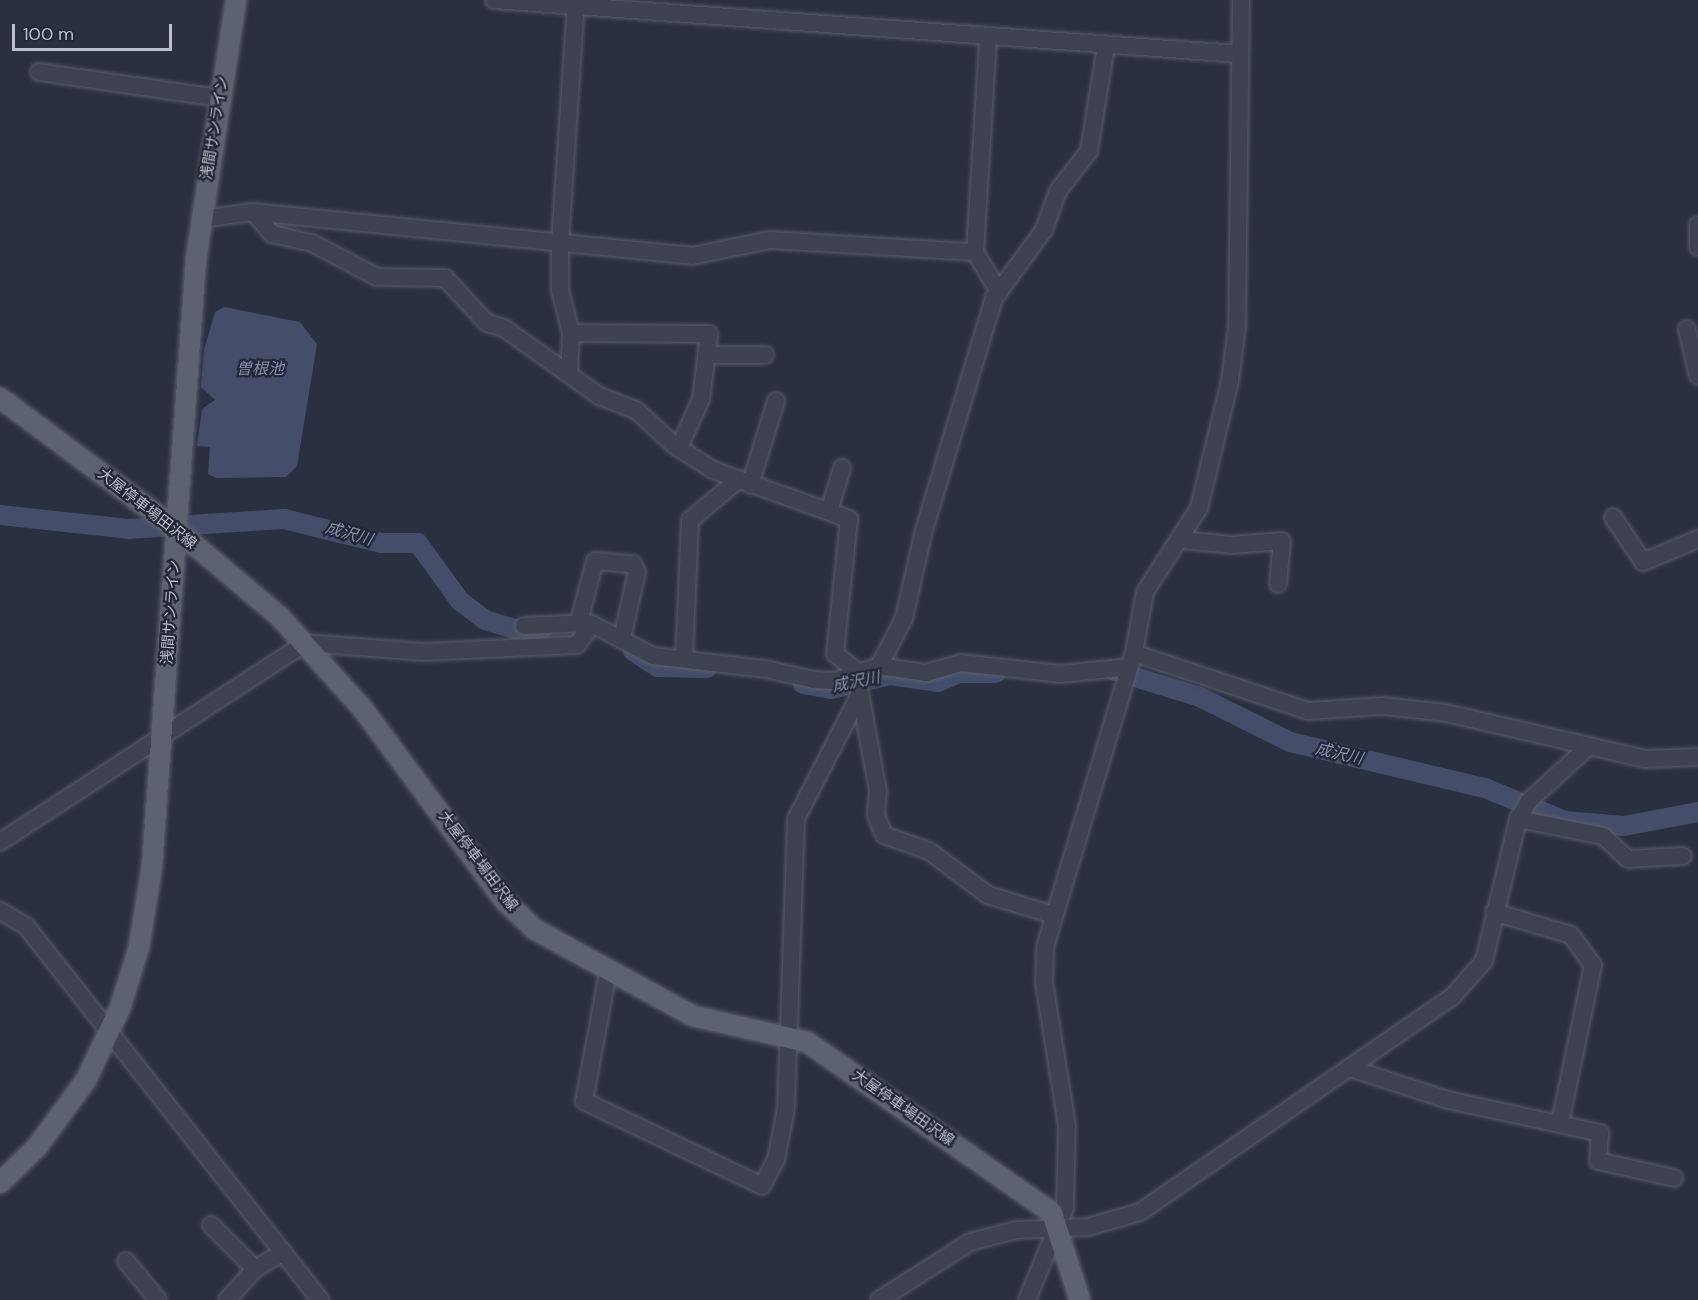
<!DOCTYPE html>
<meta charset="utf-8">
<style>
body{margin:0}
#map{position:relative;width:1698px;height:1300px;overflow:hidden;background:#2b3041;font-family:"DM Sans","Noto Sans JP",sans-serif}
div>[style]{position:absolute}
.water>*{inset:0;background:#444d69}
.river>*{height:20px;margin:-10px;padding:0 10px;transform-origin:10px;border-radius:10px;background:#444d69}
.roads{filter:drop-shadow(0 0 2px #5a5e6b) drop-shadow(0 0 2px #5a5e6b)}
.minor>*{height:16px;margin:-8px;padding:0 8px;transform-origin:8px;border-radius:8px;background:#3f4351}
.major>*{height:20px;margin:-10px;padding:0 10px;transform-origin:10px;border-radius:10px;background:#5d6270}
span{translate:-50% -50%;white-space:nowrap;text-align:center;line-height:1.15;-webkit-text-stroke:4.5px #232836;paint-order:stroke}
.street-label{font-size:15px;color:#bcbfcb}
.water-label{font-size:16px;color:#8690ae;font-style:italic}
.scale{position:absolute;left:12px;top:24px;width:160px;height:27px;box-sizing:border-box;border:3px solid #bcbfcb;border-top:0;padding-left:8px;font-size:18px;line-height:21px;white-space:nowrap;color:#bcbfcb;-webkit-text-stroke:4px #232836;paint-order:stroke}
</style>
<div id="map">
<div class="water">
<i style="clip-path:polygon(224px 307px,300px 322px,317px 344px,297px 466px,286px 477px,216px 478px,208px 474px,210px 447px,197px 446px,202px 409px,215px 400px,201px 387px,204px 350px,215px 312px)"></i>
</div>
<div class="river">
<i style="left:0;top:515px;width:129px;rotate:6.2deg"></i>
<i style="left:128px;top:529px;width:156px;rotate:-3.7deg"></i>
<i style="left:284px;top:519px;width:100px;rotate:13.9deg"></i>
<i style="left:381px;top:543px;width:37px"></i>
<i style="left:418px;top:543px;width:72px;rotate:54.1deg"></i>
<i style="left:460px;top:601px;width:31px;rotate:37deg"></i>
<i style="left:485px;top:620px;width:30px;rotate:17deg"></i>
<i style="left:514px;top:629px;width:28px"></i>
<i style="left:633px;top:651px;width:30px;rotate:33deg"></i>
<i style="left:658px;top:667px;width:49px;rotate:1.2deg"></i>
<i style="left:1112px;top:670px;width:92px;rotate:17.1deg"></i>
<i style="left:1200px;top:697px;width:101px;rotate:26.6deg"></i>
<i style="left:1290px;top:742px;width:200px;rotate:13.3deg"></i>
<i style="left:1485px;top:788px;width:87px;rotate:22.4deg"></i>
<i style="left:1565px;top:821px;width:59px;rotate:4.8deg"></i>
<i style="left:1624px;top:826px;width:75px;rotate:-10.7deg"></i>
<i style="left:803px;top:684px;width:28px;rotate:10deg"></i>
<i style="left:831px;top:689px;width:61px;rotate:-13.3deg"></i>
<i style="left:890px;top:675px;width:49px;rotate:8.3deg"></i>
<i style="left:938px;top:682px;width:23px;rotate:-23deg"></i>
<i style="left:959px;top:673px;width:37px"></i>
</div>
<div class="roads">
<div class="minor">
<i style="left:494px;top:0;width:747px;rotate:4.15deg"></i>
<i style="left:39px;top:72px;width:183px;rotate:8.2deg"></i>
<i style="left:253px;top:212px;width:29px;rotate:49deg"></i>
<i style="left:272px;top:234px;width:41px;rotate:12.7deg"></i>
<i style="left:312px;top:243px;width:73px;rotate:27.6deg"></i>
<i style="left:377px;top:277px;width:68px;rotate:0.8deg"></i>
<i style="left:445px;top:278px;width:62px;rotate:47deg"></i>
<i style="left:487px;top:323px;width:18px;rotate:16deg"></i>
<i style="left:504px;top:328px;width:117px;rotate:35.6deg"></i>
<i style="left:599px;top:396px;width:40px;rotate:21deg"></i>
<i style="left:636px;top:410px;width:52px;rotate:42.6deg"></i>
<i style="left:674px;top:445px;width:46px;rotate:32.7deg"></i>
<i style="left:713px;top:470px;width:145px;rotate:19.8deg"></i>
<i style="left:849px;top:519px;width:136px;rotate:95.9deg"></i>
<i style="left:835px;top:654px;width:33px;rotate:38deg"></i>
<i style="left:201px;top:219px;width:52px;rotate:-7.7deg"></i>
<i style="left:253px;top:212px;width:441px;rotate:5.7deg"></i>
<i style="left:692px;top:256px;width:80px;rotate:-11.6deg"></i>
<i style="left:770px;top:240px;width:205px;rotate:3.4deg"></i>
<i style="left:975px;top:252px;width:214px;rotate:-86.5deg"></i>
<i style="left:1698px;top:225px;width:22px;rotate:90deg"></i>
<i style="left:975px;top:252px;width:47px;rotate:59deg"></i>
<i style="left:1687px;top:329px;width:48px;rotate:76.8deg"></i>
<i style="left:571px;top:333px;width:138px;rotate:0.4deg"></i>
<i style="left:709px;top:334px;width:65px;rotate:97deg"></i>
<i style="left:701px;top:399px;width:54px;rotate:114.2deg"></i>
<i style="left:706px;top:355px;width:59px"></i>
<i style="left:569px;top:372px;width:39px;rotate:-87deg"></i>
<i style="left:571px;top:333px;width:44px;rotate:-104.3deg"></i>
<i style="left:560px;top:290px;width:47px;rotate:-90deg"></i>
<i style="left:560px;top:243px;width:239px;rotate:-86.2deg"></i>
<i style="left:750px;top:485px;width:88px;rotate:-72.8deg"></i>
<i style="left:830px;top:508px;width:42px;rotate:-73.3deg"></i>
<i style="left:1613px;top:517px;width:54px;rotate:56.3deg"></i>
<i style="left:1643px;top:562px;width:60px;rotate:-22.7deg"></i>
<i style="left:1182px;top:540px;width:50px;rotate:5.7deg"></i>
<i style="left:1232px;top:545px;width:50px;rotate:-4.6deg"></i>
<i style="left:1282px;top:541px;width:43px;rotate:95.3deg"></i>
<i style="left:579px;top:621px;width:62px;rotate:-75.1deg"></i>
<i style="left:595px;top:561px;width:38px;rotate:5deg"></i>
<i style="left:633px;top:564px;width:9px;rotate:63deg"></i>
<i style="left:637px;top:572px;width:68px;rotate:102.8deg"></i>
<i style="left:524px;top:626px;width:64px;rotate:-2.7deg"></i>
<i style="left:1134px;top:653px;width:183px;rotate:18.4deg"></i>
<i style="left:1308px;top:711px;width:75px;rotate:-3.8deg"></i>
<i style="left:1383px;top:706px;width:63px;rotate:6.3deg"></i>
<i style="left:1446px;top:713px;width:204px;rotate:13deg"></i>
<i style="left:1645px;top:759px;width:53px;rotate:-2.2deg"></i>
<i style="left:684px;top:659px;width:139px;rotate:-87.5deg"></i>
<i style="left:690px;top:520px;width:62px;rotate:-39.8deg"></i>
<i style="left:879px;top:666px;width:54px;rotate:-62.5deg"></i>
<i style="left:904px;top:618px;width:90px;rotate:-77.2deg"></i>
<i style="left:924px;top:530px;width:242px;rotate:-73.2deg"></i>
<i style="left:994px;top:298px;width:84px;rotate:-53.7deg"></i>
<i style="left:1044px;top:230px;width:41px;rotate:-70.3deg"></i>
<i style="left:1058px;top:191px;width:51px;rotate:-52.2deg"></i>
<i style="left:1089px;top:151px;width:106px;rotate:-80.8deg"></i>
<i style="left:860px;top:693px;width:100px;rotate:79.6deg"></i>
<i style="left:878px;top:791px;width:24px;rotate:95deg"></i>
<i style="left:876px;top:815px;width:22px;rotate:68deg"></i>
<i style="left:884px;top:835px;width:48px;rotate:19.6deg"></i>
<i style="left:929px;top:851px;width:74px;rotate:36.7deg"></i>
<i style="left:988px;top:895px;width:69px;rotate:16.9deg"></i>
<i style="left:1518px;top:819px;width:87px;rotate:11.3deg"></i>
<i style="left:1603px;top:836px;width:34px;rotate:43deg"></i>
<i style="left:1628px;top:859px;width:55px;rotate:-3.1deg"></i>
<i style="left:0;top:842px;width:364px;rotate:-33.1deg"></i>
<i style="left:305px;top:643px;width:119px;rotate:4.3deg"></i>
<i style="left:424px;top:652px;width:153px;rotate:-2.6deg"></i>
<i style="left:577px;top:645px;width:26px;rotate:-54deg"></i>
<i style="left:592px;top:624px;width:69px;rotate:27.7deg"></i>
<i style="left:653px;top:656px;width:114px;rotate:6.6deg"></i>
<i style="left:766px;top:669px;width:49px;rotate:12.9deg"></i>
<i style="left:814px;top:680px;width:21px;rotate:3deg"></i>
<i style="left:835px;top:681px;width:46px;rotate:-18.8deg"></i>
<i style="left:879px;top:666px;width:48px;rotate:8.5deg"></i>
<i style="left:926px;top:673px;width:36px;rotate:-16deg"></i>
<i style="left:961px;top:663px;width:101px;rotate:6.3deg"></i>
<i style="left:1061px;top:674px;width:69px;rotate:-5.8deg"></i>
<i style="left:0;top:911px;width:30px;rotate:30deg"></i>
<i style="left:26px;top:926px;width:476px;rotate:51.8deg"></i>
<i style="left:1494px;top:912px;width:80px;rotate:16.6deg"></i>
<i style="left:1571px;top:935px;width:37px;rotate:54deg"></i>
<i style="left:1593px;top:965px;width:161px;rotate:101.8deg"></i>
<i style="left:608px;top:972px;width:131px;rotate:100.5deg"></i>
<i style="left:584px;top:1101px;width:197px;rotate:25.5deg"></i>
<i style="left:762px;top:1186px;width:30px;rotate:-62deg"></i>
<i style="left:776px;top:1160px;width:53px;rotate:-79.1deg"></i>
<i style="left:786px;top:1108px;width:289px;rotate:-88deg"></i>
<i style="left:796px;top:819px;width:140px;rotate:-62.9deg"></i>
<i style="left:1350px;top:1068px;width:103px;rotate:18.1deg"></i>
<i style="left:1448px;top:1100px;width:156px;rotate:12.2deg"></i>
<i style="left:1600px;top:1133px;width:28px;rotate:94deg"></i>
<i style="left:1598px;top:1161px;width:78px;rotate:12.6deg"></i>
<i style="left:211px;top:1225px;width:62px;rotate:45deg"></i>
<i style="left:126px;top:1261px;width:50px;rotate:50.6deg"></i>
<i style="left:227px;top:1300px;width:42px;rotate:-47.9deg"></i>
<i style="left:255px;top:1269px;width:33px;rotate:-31deg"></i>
<i style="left:879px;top:1300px;width:108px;rotate:-32.5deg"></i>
<i style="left:970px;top:1242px;width:48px;rotate:-14.6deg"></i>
<i style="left:1016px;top:1230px;width:72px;rotate:-2.4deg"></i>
<i style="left:1088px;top:1227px;width:54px;rotate:-16.1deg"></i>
<i style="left:1140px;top:1212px;width:379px;rotate:-34.6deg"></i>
<i style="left:1452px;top:997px;width:48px;rotate:-48.4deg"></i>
<i style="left:1484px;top:961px;width:146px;rotate:-76.5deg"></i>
<i style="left:1518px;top:819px;width:21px;rotate:-59deg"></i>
<i style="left:1529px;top:801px;width:80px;rotate:-42.5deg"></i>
<i style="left:1027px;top:1300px;width:100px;rotate:-67.6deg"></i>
<i style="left:1065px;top:1208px;width:82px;rotate:-88.6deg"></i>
<i style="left:1067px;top:1126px;width:146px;rotate:-99.1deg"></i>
<i style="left:1044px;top:982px;width:35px;rotate:-88deg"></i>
<i style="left:1045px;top:947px;width:307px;rotate:-73.2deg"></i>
<i style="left:1134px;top:653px;width:62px;rotate:-79.8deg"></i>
<i style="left:1145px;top:592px;width:100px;rotate:-57.3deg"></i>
<i style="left:1199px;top:508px;width:131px;rotate:-76.3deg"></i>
<i style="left:1230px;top:381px;width:55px;rotate:-82.7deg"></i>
<i style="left:1237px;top:326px;width:326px;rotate:-89.3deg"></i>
</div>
<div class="major">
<i style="left:0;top:398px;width:221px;rotate:36.7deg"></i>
<i style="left:177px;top:530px;width:135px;rotate:40.2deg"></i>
<i style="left:280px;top:617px;width:122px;rotate:48deg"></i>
<i style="left:362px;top:708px;width:239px;rotate:53.5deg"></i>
<i style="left:504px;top:900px;width:42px;rotate:44deg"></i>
<i style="left:534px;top:929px;width:181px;rotate:28.7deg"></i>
<i style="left:693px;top:1016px;width:117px;rotate:12.8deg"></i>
<i style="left:807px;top:1042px;width:299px;rotate:34.9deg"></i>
<i style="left:1052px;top:1213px;width:91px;rotate:72.2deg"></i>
<i style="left:0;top:1183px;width:52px;rotate:-44.2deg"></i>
<i style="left:37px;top:1147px;width:83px;rotate:-53.8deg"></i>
<i style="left:86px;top:1080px;width:80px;rotate:-64.7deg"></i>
<i style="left:120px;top:1008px;width:64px;rotate:-72.7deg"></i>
<i style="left:139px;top:947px;width:82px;rotate:-80.9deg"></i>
<i style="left:152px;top:866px;width:609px;rotate:-85.85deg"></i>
<i style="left:196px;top:259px;width:262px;rotate:-81.2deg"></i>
</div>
</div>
<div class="street-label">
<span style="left:215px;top:128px;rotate:-81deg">浅間サンライン</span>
<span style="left:147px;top:509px;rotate:38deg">大屋停車場田沢線</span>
<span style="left:171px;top:612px;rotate:-86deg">浅間サンライン</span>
<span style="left:478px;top:861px;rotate:53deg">大屋停車場田沢線</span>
<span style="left:903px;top:1108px;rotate:35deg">大屋停車場田沢線</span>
</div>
<div class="water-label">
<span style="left:260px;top:369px">曽根池</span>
<span style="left:349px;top:534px;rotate:16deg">成沢川</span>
<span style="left:856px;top:682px;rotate:-11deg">成沢川</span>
<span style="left:1339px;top:754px;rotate:13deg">成沢川</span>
</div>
<div class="scale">100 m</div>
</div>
